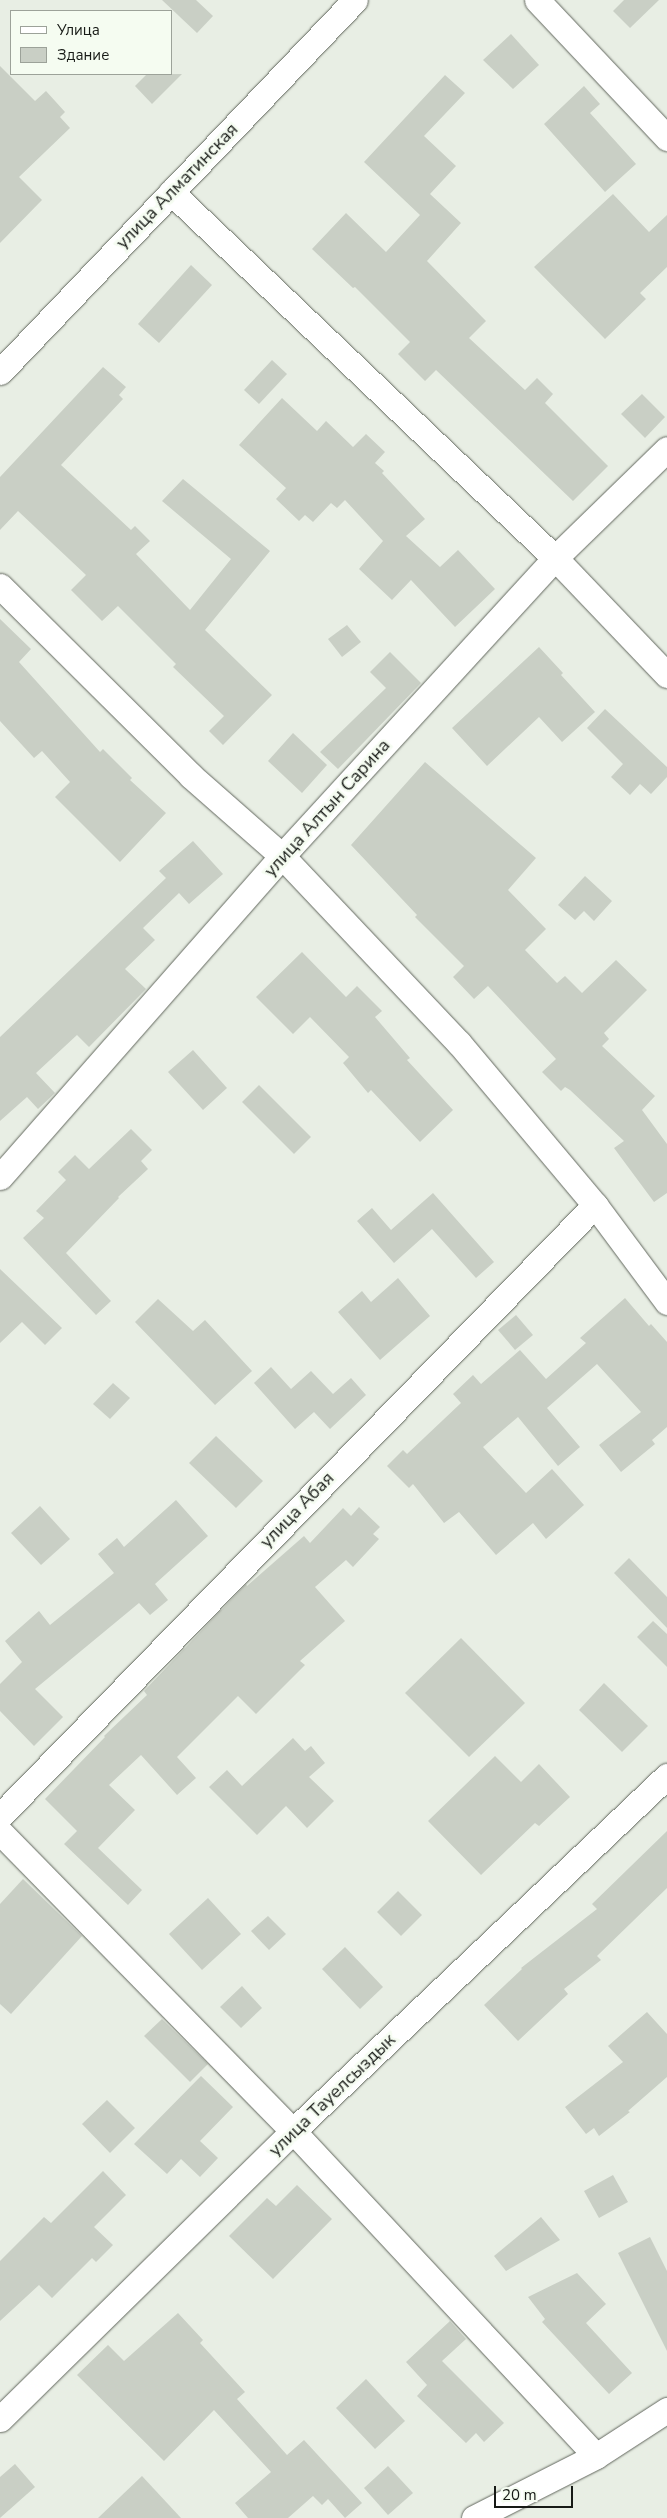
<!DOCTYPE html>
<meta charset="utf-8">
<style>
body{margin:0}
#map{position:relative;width:667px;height:2518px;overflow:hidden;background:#e8eee4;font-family:"Nunito Sans",sans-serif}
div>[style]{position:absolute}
.building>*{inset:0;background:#c9cfc5}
.roads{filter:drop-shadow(0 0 1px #62675e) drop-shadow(0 0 1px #62675e)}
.minor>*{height:25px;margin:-12.5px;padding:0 12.5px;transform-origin:12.5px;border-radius:12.5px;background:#fff}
span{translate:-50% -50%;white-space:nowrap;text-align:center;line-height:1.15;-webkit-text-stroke:5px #f5fcf1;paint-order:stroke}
.street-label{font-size:18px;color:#171a16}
.legend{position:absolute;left:10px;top:10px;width:162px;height:65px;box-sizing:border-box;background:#f5fcf1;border:1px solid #9ca299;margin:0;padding:6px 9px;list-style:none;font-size:15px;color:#171a16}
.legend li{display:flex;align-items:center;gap:10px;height:25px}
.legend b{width:25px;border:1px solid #9ca299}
.scale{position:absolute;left:494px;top:2486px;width:79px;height:22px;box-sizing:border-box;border:2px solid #171a16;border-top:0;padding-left:6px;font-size:15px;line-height:18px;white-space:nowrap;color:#171a16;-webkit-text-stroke:4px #f5fcf1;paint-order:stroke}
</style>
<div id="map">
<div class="building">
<i style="clip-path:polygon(162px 0,196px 0,213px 16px,197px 33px)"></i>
<i style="clip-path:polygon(624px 0,659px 0,630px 28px,613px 11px)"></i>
<i style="clip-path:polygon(511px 34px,539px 65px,513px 89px,483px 60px)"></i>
<i style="clip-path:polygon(0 66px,35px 101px,46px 91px,65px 112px,60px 117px,70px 128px,19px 177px,42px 200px,0 243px)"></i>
<i style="clip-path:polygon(147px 74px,182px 74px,152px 104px,135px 86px)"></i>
<i style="clip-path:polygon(445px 75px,465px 93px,424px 136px,456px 166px,430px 194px,461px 223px,427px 261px,486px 321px,469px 338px,525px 390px,537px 378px,553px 394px,545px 403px,608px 466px,573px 501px,436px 370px,425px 381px,398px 354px,410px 342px,355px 287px,353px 288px,312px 249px,346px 213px,386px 252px,420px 215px,364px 162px)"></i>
<i style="clip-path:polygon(584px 86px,600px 104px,590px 113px,636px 164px,605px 192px,544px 124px)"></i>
<i style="clip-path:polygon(613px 194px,649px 232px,667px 215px,667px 267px,640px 293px,646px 299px,605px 339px,534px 267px)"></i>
<i style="clip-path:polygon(191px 265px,212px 285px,159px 343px,138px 324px)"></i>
<i style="clip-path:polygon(272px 360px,287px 374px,259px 404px,244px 390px)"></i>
<i style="clip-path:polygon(103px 367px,126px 387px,119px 395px,123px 399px,61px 465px,131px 530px,135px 526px,150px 541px,136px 554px,190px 610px,231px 559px,162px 501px,183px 479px,270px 551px,205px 630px,272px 695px,223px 745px,209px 731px,224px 716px,173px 667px,176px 664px,118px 606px,102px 621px,71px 590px,86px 575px,18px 511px,0 530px,0 477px)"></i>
<i style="clip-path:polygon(642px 394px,665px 417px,645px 438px,621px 414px)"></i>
<i style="clip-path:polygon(282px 398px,317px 431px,326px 421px,353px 447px,366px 434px,385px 452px,375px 463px,384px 471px,382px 473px,425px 519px,406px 536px,440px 567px,458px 550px,495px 589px,455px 627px,411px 580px,392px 600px,359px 569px,383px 541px,345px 500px,337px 508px,331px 503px,313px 522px,305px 515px,299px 521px,276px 499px,286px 488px,239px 445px)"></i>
<i style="clip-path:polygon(0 619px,31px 649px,19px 662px,100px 752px,103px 749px,132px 778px,130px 780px,166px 813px,120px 862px,55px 797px,70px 782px,42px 751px,34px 758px,0 721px)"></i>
<i style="clip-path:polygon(347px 625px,361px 642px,342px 657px,328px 639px)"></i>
<i style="clip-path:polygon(539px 647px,563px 673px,561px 675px,595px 712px,562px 742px,539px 717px,487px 766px,452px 728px)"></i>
<i style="clip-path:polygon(390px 652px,421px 683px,338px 769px,320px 752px,386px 688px,370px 672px)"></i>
<i style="clip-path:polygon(605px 709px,667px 767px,667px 777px,651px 794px,640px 784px,630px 795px,611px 777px,623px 764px,587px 728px)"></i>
<i style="clip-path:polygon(293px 733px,327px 765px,302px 793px,268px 761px)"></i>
<i style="clip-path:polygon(425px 762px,536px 858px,508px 890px,546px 929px,525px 950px,557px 983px,565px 976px,582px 993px,616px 960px,647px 990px,604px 1033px,609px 1039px,602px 1046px,655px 1096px,642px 1110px,667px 1144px,667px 1193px,654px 1202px,614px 1148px,624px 1141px,570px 1090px,565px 1087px,561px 1091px,542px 1072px,556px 1059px,488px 986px,474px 999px,453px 977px,464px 966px,415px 917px,417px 915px,351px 845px)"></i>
<i style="clip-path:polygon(193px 841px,223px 874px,189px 904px,179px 893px,143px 928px,155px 940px,125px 969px,146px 989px,89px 1047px,77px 1035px,36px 1073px,55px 1093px,38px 1109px,27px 1097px,0 1121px,0 1037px,166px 878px,159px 871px)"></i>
<i style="clip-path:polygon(585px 876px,612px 901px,594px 921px,584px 911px,575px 920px,558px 905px)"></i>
<i style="clip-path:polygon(302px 952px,346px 997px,357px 986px,382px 1011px,375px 1017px,410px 1058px,407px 1060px,453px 1110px,420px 1142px,371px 1090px,368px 1093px,343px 1063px,349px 1057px,310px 1017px,293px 1034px,256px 997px)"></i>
<i style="clip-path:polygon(193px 1050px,227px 1088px,203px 1110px,168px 1072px)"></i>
<i style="clip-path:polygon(259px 1085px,311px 1137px,294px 1154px,242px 1102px)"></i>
<i style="clip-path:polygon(131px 1129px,152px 1150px,141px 1161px,148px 1169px,118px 1197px,119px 1198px,66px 1253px,111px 1301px,96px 1315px,23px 1238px,44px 1218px,36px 1211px,66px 1180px,58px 1172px,75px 1155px,89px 1169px)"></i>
<i style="clip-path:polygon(433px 1193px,494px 1262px,476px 1278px,432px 1229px,394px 1263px,357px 1221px,372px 1208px,391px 1230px)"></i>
<i style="clip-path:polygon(0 1269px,62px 1328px,45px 1345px,22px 1322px,0 1343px)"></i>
<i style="clip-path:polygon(398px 1278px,430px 1316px,380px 1360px,338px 1312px,362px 1291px,371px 1302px)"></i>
<i style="clip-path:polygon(625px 1298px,649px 1326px,651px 1324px,667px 1342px,667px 1427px,652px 1440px,655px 1444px,621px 1472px,599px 1445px,641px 1412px,597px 1364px,547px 1408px,580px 1447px,558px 1466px,518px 1417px,483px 1447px,526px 1493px,552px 1469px,584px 1505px,546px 1539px,533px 1523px,496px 1555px,459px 1512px,444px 1523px,413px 1484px,409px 1488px,387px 1466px,403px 1450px,407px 1454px,461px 1403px,453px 1394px,473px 1375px,481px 1384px,520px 1350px,546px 1379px,586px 1343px,580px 1338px)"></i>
<i style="clip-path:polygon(158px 1299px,193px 1331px,205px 1320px,252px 1371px,215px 1405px,135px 1322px)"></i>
<i style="clip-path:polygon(516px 1315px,533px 1335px,515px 1350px,498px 1330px)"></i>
<i style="clip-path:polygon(271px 1367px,291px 1389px,311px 1371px,333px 1394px,351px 1378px,366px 1395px,330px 1429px,314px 1412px,295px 1429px,254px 1383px)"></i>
<i style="clip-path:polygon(113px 1383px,130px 1398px,110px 1419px,93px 1404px)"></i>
<i style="clip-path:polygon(216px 1436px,263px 1481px,236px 1508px,189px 1463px)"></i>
<i style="clip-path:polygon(176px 1500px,208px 1536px,155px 1584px,168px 1600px,150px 1615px,139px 1603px,35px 1689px,63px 1717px,34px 1746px,0 1711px,0 1684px,22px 1662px,5px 1641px,39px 1611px,50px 1625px,114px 1573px,98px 1554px,117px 1538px,124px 1547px)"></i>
<i style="clip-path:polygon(40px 1506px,70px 1539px,41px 1565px,11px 1533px)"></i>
<i style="clip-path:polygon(359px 1507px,380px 1527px,373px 1534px,379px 1539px,353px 1567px,346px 1560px,315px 1587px,345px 1621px,300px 1661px,305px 1665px,256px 1714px,238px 1696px,177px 1757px,196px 1778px,177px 1795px,141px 1755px,109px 1785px,135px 1810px,98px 1848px,142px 1890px,128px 1905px,64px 1844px,77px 1831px,45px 1799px,105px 1737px,104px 1736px,147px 1695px,144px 1691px,246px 1584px,247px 1586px,304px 1536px,310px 1543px,343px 1508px,351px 1516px)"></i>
<i style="clip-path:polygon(629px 1558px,667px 1597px,667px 1628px,614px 1573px)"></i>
<i style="clip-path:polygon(653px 1621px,667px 1634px,667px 1667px,637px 1637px)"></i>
<i style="clip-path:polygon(461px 1638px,525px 1703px,469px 1757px,405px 1693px)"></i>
<i style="clip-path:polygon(604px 1683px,648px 1726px,622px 1752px,579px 1710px)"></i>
<i style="clip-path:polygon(293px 1738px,305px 1751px,311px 1746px,325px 1763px,309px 1777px,334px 1801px,307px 1828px,286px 1806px,257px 1835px,209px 1787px,227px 1770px,242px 1786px)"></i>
<i style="clip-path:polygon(495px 1756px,521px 1782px,539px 1764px,570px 1797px,539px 1826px,535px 1823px,481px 1875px,428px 1821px)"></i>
<i style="clip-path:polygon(667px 1831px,667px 1888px,597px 1956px,601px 1960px,564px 1989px,568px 1994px,518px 2041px,484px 2005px,522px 1969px,521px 1968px,597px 1909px,592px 1904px)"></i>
<i style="clip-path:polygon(23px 1879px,82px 1936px,11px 2014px,0 2004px,0 1904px)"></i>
<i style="clip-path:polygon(398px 1891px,422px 1915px,401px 1936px,377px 1912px)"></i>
<i style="clip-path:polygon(208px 1898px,241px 1934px,202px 1970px,169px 1934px)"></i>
<i style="clip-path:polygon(268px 1916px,286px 1934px,269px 1950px,251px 1931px)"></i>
<i style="clip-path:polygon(345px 1947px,383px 1987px,360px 2009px,322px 1969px)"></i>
<i style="clip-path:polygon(242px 1986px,262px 2008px,241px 2028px,220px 2007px)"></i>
<i style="clip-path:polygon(647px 2012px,667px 2034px,667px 2077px,628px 2111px,630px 2112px,599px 2136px,594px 2128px,586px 2134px,565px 2107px,623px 2062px,608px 2046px)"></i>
<i style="clip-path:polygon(162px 2019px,208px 2064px,190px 2082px,144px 2036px)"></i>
<i style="clip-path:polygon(201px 2076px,233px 2107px,200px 2141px,218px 2158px,200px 2177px,181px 2159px,167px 2174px,134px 2144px)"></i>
<i style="clip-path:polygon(107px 2100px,135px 2128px,110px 2153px,82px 2124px)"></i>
<i style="clip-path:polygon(103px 2171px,126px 2195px,94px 2227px,113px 2245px,96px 2262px,92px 2258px,52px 2298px,39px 2285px,0 2321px,0 2261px,44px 2217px,51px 2223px)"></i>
<i style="clip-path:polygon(613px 2175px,628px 2202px,599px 2218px,584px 2191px)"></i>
<i style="clip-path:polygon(297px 2185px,332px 2219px,273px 2279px,229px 2236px,267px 2198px,276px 2206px)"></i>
<i style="clip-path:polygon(541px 2217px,560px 2240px,506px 2271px,494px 2256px)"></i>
<i style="clip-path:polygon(650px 2237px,667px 2271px,667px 2351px,618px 2253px)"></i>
<i style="clip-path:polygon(577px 2273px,606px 2304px,586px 2323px,632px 2373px,609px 2394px,542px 2322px,545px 2319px,528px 2297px)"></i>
<i style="clip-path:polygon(178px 2313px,203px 2340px,200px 2343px,245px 2392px,237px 2399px,287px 2455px,304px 2440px,362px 2503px,345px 2518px,328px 2499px,322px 2505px,313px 2496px,288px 2518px,248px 2518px,235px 2503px,271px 2472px,214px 2410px,164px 2461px,77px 2375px,108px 2345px,124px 2361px)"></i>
<i style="clip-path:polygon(450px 2321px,466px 2339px,442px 2361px,504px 2423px,484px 2442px,476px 2433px,466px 2443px,417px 2396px,427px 2385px,406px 2362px)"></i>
<i style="clip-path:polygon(366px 2379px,405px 2421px,375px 2449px,336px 2408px)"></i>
<i style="clip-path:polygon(15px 2464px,35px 2487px,0 2518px,0 2477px)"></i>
<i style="clip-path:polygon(388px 2466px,413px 2493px,388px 2515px,364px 2488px)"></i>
<i style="clip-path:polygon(142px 2476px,181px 2518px,98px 2518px)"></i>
</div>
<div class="roads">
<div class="minor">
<i style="left:537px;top:0;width:190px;rotate:46.7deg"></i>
<i style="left:171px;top:192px;width:530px;rotate:43.63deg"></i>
<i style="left:555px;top:558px;width:162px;rotate:46.3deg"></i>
<i style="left:0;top:372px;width:514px;rotate:-46.34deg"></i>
<i style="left:0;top:586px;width:269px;rotate:44.8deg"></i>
<i style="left:191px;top:776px;width:121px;rotate:41.3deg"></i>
<i style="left:282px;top:856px;width:257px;rotate:46.6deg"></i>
<i style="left:459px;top:1043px;width:212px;rotate:50deg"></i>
<i style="left:595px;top:1205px;width:121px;rotate:53.4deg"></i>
<i style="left:0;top:1177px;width:427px;rotate:-48.7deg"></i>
<i style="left:282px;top:856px;width:404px;rotate:-47.5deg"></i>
<i style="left:555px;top:558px;width:156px;rotate:-44.2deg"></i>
<i style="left:0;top:1816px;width:853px;rotate:-45.76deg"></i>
<i style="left:0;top:1832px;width:419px;rotate:45.6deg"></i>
<i style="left:293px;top:2131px;width:444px;rotate:47deg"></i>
<i style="left:596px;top:2456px;width:85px;rotate:-32.9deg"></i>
<i style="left:0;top:2419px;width:411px;rotate:-44.5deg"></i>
<i style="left:293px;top:2131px;width:516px;rotate:-43.51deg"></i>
<i style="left:474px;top:2518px;width:137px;rotate:-26.9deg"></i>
</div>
</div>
<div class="street-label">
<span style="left:177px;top:186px;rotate:-46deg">улица Алматинская</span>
<span style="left:327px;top:808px;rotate:-48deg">улица Алтын Сарина</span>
<span style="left:297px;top:1510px;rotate:-46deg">улица Абая</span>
<span style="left:332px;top:2095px;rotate:-44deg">улица Тауелсыздык</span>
</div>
<ul class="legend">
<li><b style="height:6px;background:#fff"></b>Улица</li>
<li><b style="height:14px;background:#c9cfc5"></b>Здание</li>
</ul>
<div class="scale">20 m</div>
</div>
